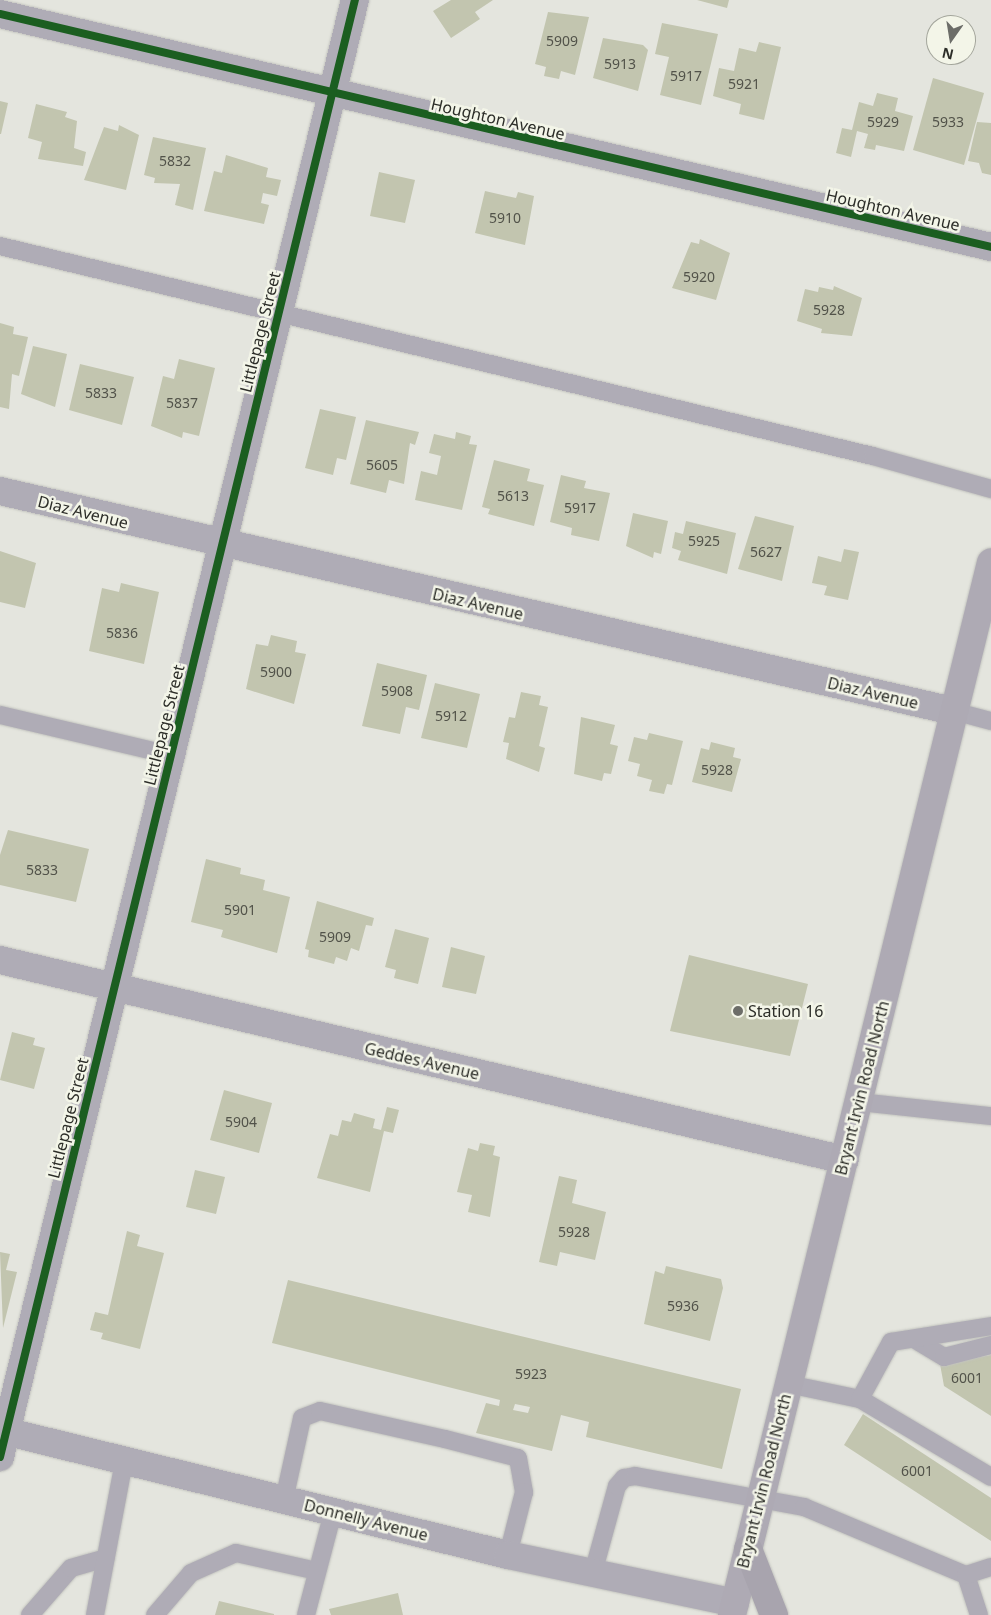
<!DOCTYPE html>
<style>
body{margin:0}
#map{position:relative;width:991px;height:1615px;overflow:hidden;background:#e4e5de;font-family:"Noto Sans",sans-serif}
div>[style]{position:absolute}
.building>*{inset:0;background:#c2c5af}
.roads{filter:drop-shadow(0 0 1px #c2c3be) drop-shadow(0 0 1px #c2c3be)}
.service>*{height:18px;margin:-9px;padding:0 9px;transform-origin:9px;border-radius:9px;background:#afacb6}
.minor>*{height:28px;margin:-14px;padding:0 14px;transform-origin:14px;border-radius:14px;background:#afacb6}
.tertiary>*{height:28px;margin:-14px;padding:0 14px;transform-origin:14px;border-radius:14px;background:#afacb6}
.secondary>*{height:28px;margin:-14px;padding:0 14px;transform-origin:14px;border-radius:14px;background:#aeaab4}
.primary>*{height:28px;margin:-14px;padding:0 14px;transform-origin:14px;border-radius:14px;background:#a8a4ae}
.cycleway>*{height:8px;margin:-4px;padding:0 4px;transform-origin:4px;border-radius:4px;background:#1b5e20}
.dots>*{width:14px;height:14px;translate:-50% -50%;box-sizing:border-box;border:2px solid #f3f5e8;border-radius:50%}
span{translate:-50% -50%;white-space:nowrap;text-align:center;line-height:1.15;-webkit-text-stroke:5px #f3f5e8;paint-order:stroke}
.number-label{font-size:14px;color:#52534a}
.number-label span{-webkit-text-stroke-width:0}
.street-label{font-size:16px;color:#2c2d28}
.poi-label{font-size:16px;color:#2c2d28}
.left{translate:0 -50%;text-align:left}
.north{position:absolute;left:926px;top:15px;width:50px;height:50px;box-sizing:border-box;background:#f3f5e8;border:1px solid #a3a59b;border-radius:50%;rotate:193deg;font-size:14px;font-weight:700;line-height:20px;text-align:center;color:#2c2d28}
.north::after{content:'';display:block;margin:auto;width:18px;height:22px;background:#6c6d68;clip-path:polygon(50% 0,100% 100%,50% 72%,0 100%)}
</style>
<div id="map">
<div class="building">
<i style="clip-path:polygon(451px 0,493px 0,475px 12px,480px 19px,451px 38px,433px 11px)"></i>
<i style="clip-path:polygon(697px 0,729px 0,727px 8px)"></i>
<i style="clip-path:polygon(548px 12px,589px 17px,575px 75px,561px 71px,559px 79px,544px 76px,546px 67px,535px 64px)"></i>
<i style="clip-path:polygon(662px 23px,718px 34px,701px 105px,660px 95px,669px 57px,655px 54px)"></i>
<i style="clip-path:polygon(603px 38px,643px 45px,648px 50px,638px 91px,593px 78px)"></i>
<i style="clip-path:polygon(759px 42px,781px 47px,764px 120px,739px 114px,741px 104px,713px 96px,719px 68px,734px 71px,739px 48px,756px 52px)"></i>
<i style="clip-path:polygon(933px 78px,984px 93px,964px 165px,913px 150px)"></i>
<i style="clip-path:polygon(877px 93px,898px 98px,895px 111px,913px 116px,904px 151px,876px 145px,875px 150px,864px 148px,868px 134px,857px 131px,851px 157px,836px 153px,842px 128px,852px 130px,859px 102px,873px 106px)"></i>
<i style="clip-path:polygon(0 101px,8px 103px,1px 134px,0 134px)"></i>
<i style="clip-path:polygon(36px 104px,67px 112px,65px 117px,77px 121px,74px 148px,86px 152px,83px 166px,38px 159px,42px 142px,28px 138px)"></i>
<i style="clip-path:polygon(977px 122px,991px 123px,991px 175px,982px 173px,979px 163px,968px 161px)"></i>
<i style="clip-path:polygon(119px 125px,139px 135px,126px 190px,84px 180px,104px 127px,118px 131px)"></i>
<i style="clip-path:polygon(153px 137px,206px 148px,193px 210px,175px 205px,180px 184px,154px 183px,155px 178px,144px 175px)"></i>
<i style="clip-path:polygon(226px 155px,268px 168px,266px 177px,281px 180px,277px 196px,263px 193px,261px 203px,269px 205px,264px 224px,204px 211px,214px 171px,222px 173px)"></i>
<i style="clip-path:polygon(379px 172px,415px 180px,405px 223px,370px 216px)"></i>
<i style="clip-path:polygon(485px 191px,516px 198px,518px 192px,534px 196px,525px 245px,475px 233px)"></i>
<i style="clip-path:polygon(700px 239px,730px 253px,716px 300px,672px 288px,691px 242px,699px 244px)"></i>
<i style="clip-path:polygon(834px 286px,862px 298px,852px 336px,821px 333px,822px 329px,797px 321px,805px 289px,818px 292px,819px 287px,833px 290px)"></i>
<i style="clip-path:polygon(0 323px,14px 327px,13px 334px,28px 337px,19px 376px,12px 374px,9px 409px,0 407px)"></i>
<i style="clip-path:polygon(33px 346px,67px 354px,55px 407px,21px 394px)"></i>
<i style="clip-path:polygon(179px 359px,215px 368px,199px 436px,183px 432px,182px 438px,151px 426px,163px 376px,174px 379px)"></i>
<i style="clip-path:polygon(80px 364px,134px 377px,122px 425px,69px 410px)"></i>
<i style="clip-path:polygon(320px 409px,356px 417px,346px 460px,337px 458px,333px 475px,305px 468px)"></i>
<i style="clip-path:polygon(366px 420px,419px 432px,415px 445px,410px 443px,404px 484px,389px 480px,386px 493px,350px 484px)"></i>
<i style="clip-path:polygon(456px 432px,471px 436px,469px 444px,477px 445px,462px 510px,415px 500px,421px 471px,437px 475px,441px 456px,429px 453px,434px 434px,455px 439px)"></i>
<i style="clip-path:polygon(494px 460px,530px 469px,527px 481px,544px 485px,534px 526px,488px 514px,490px 509px,482px 507px)"></i>
<i style="clip-path:polygon(561px 475px,586px 481px,584px 488px,610px 493px,599px 541px,571px 535px,572px 528px,550px 522px)"></i>
<i style="clip-path:polygon(633px 513px,668px 521px,661px 554px,654px 552px,653px 558px,626px 546px)"></i>
<i style="clip-path:polygon(755px 516px,794px 526px,782px 581px,738px 569px)"></i>
<i style="clip-path:polygon(686px 521px,736px 533px,727px 574px,678px 560px,681px 551px,672px 548px,675px 532px,683px 534px)"></i>
<i style="clip-path:polygon(844px 549px,859px 552px,848px 600px,824px 595px,827px 586px,812px 583px,818px 556px,841px 562px)"></i>
<i style="clip-path:polygon(0 551px,36px 563px,25px 608px,0 602px)"></i>
<i style="clip-path:polygon(121px 583px,159px 592px,144px 664px,89px 651px,102px 588px,119px 592px)"></i>
<i style="clip-path:polygon(271px 635px,297px 641px,295px 652px,306px 654px,294px 704px,246px 689px,256px 644px,268px 646px)"></i>
<i style="clip-path:polygon(377px 663px,427px 675px,419px 710px,406px 707px,400px 734px,362px 726px)"></i>
<i style="clip-path:polygon(435px 683px,480px 694px,467px 748px,421px 738px)"></i>
<i style="clip-path:polygon(521px 692px,541px 696px,539px 705px,548px 707px,539px 746px,545px 748px,539px 772px,506px 759px,509px 743px,503px 742px,509px 717px,515px 718px)"></i>
<i style="clip-path:polygon(581px 717px,615px 725px,610px 744px,618px 746px,611px 774px,604px 773px,602px 781px,574px 774px)"></i>
<i style="clip-path:polygon(649px 733px,683px 741px,672px 785px,667px 784px,664px 794px,649px 791px,652px 780px,637px 776px,640px 764px,628px 761px,634px 737px,647px 740px)"></i>
<i style="clip-path:polygon(711px 742px,735px 748px,733px 757px,741px 759px,732px 792px,692px 782px,701px 748px,709px 750px)"></i>
<i style="clip-path:polygon(8px 830px,89px 849px,76px 902px,0 885px,0 855px)"></i>
<i style="clip-path:polygon(206px 859px,241px 868px,240px 874px,265px 880px,263px 890px,290px 897px,277px 953px,221px 937px,223px 930px,191px 922px)"></i>
<i style="clip-path:polygon(317px 901px,374px 918px,372px 926px,366px 925px,359px 951px,351px 948px,347px 961px,336px 957px,334px 964px,308px 957px,309px 950px,305px 949px)"></i>
<i style="clip-path:polygon(395px 929px,429px 938px,418px 984px,394px 978px,396px 970px,385px 967px)"></i>
<i style="clip-path:polygon(451px 947px,485px 956px,476px 994px,442px 987px)"></i>
<i style="clip-path:polygon(689px 955px,808px 984px,790px 1056px,670px 1031px)"></i>
<i style="clip-path:polygon(12px 1032px,35px 1038px,33px 1045px,45px 1048px,34px 1089px,0 1080px)"></i>
<i style="clip-path:polygon(224px 1090px,272px 1103px,259px 1153px,210px 1140px)"></i>
<i style="clip-path:polygon(387px 1107px,399px 1110px,393px 1133px,384px 1131px,370px 1192px,317px 1178px,330px 1134px,338px 1136px,342px 1120px,351px 1122px,354px 1113px,375px 1119px,373px 1128px,381px 1130px)"></i>
<i style="clip-path:polygon(480px 1143px,495px 1146px,493px 1155px,500px 1157px,490px 1217px,468px 1212px,472px 1195px,457px 1192px,468px 1148px,478px 1151px)"></i>
<i style="clip-path:polygon(195px 1170px,225px 1177px,216px 1214px,186px 1207px)"></i>
<i style="clip-path:polygon(559px 1176px,577px 1180px,572px 1203px,606px 1212px,595px 1260px,560px 1252px,557px 1266px,539px 1262px)"></i>
<i style="clip-path:polygon(127px 1231px,140px 1235px,137px 1246px,164px 1253px,140px 1349px,101px 1339px,103px 1333px,90px 1330px,95px 1312px,108px 1315px)"></i>
<i style="clip-path:polygon(0 1252px,10px 1254px,6px 1270px,17px 1272px,3px 1328px)"></i>
<i style="clip-path:polygon(666px 1266px,721px 1279px,723px 1288px,710px 1341px,644px 1324px,655px 1271px,664px 1274px)"></i>
<i style="clip-path:polygon(evenodd,288px 1280px,741px 1389px,722px 1469px,586px 1437px,589px 1422px,561px 1415px,552px 1451px,476px 1433px,486px 1403px,499px 1406px,500px 1400px,272px 1343px,288px 1280px,515px 1404px,530px 1407px,528px 1413px,513px 1410px,515px 1404px)"></i>
<i style="clip-path:polygon(991px 1355px,991px 1416px,944px 1386px,940px 1364px)"></i>
<i style="clip-path:polygon(863px 1414px,991px 1498px,991px 1541px,844px 1445px)"></i>
<i style="clip-path:polygon(398px 1593px,403px 1615px,331px 1615px,329px 1609px)"></i>
<i style="clip-path:polygon(219px 1601px,274px 1614px,274px 1615px,215px 1615px)"></i>
</div>
<div class="roads">
<div class="service">
<i style="left:0;top:246px;width:898px;rotate:13.53deg"></i>
<i style="left:873px;top:456px;width:123px;rotate:15.6deg"></i>
<i style="left:957px;top:712px;width:35px;rotate:15deg"></i>
<i style="left:0;top:715px;width:176px;rotate:13.2deg"></i>
<i style="left:859px;top:1102px;width:133px;rotate:6.1deg"></i>
<i style="left:914px;top:1339px;width:35px;rotate:31deg"></i>
<i style="left:944px;top:1357px;width:49px;rotate:-14.3deg"></i>
<i style="left:788px;top:1384px;width:74px;rotate:11.8deg"></i>
<i style="left:860px;top:1399px;width:152px;rotate:30.8deg"></i>
<i style="left:860px;top:1399px;width:65px;rotate:-61.5deg"></i>
<i style="left:891px;top:1342px;width:101px;rotate:-9.1deg"></i>
<i style="left:284px;top:1500px;width:84px;rotate:-77.6deg"></i>
<i style="left:302px;top:1418px;width:19px;rotate:-21deg"></i>
<i style="left:320px;top:1411px;width:128px;rotate:12.6deg"></i>
<i style="left:445px;top:1439px;width:75px;rotate:14.6deg"></i>
<i style="left:518px;top:1458px;width:35px;rotate:80deg"></i>
<i style="left:524px;top:1492px;width:65px;rotate:104.3deg"></i>
<i style="left:593px;top:1573px;width:90px;rotate:-74.6deg"></i>
<i style="left:617px;top:1486px;width:11px;rotate:-49deg"></i>
<i style="left:624px;top:1478px;width:11px;rotate:-10deg"></i>
<i style="left:635px;top:1476px;width:172px;rotate:10.4deg"></i>
<i style="left:804px;top:1507px;width:176px;rotate:22.8deg"></i>
<i style="left:966px;top:1575px;width:42px;rotate:72deg"></i>
<i style="left:966px;top:1575px;width:26px;rotate:-18deg"></i>
<i style="left:30px;top:1615px;width:62px;rotate:-48.9deg"></i>
<i style="left:71px;top:1568px;width:36px;rotate:-16deg"></i>
<i style="left:95px;top:1615px;width:157px;rotate:-79.3deg"></i>
<i style="left:155px;top:1615px;width:55px;rotate:-49.4deg"></i>
<i style="left:191px;top:1573px;width:49px;rotate:-24deg"></i>
<i style="left:236px;top:1553px;width:83px;rotate:12.5deg"></i>
<i style="left:306px;top:1615px;width:106px;rotate:-75.3deg"></i>
</div>
<div class="minor">
<i style="left:0;top:491px;width:982px;rotate:13deg"></i>
<i style="left:0;top:960px;width:868px;rotate:13.32deg"></i>
<i style="left:0;top:1430px;width:523px;rotate:13.82deg"></i>
<i style="left:508px;top:1555px;width:232px;rotate:11.9deg"></i>
<i style="left:0;top:1457px;width:1500px;rotate:-76.31deg"></i>
</div>
<div class="tertiary">
<i style="left:0;top:14px;width:1018px;rotate:13.23deg"></i>
</div>
<div class="secondary">
<i style="left:732px;top:1615px;width:1084px;rotate:-76.18deg"></i>
</div>
<div class="primary">
<i style="left:748px;top:1549px;width:71px;rotate:68.5deg"></i>
</div>
</div>
<div class="cycleway">
<i style="left:0;top:14px;width:1018px;rotate:13.23deg"></i>
<i style="left:0;top:1457px;width:1500px;rotate:-76.31deg"></i>
</div>
<div class="dots">
<i style="left:738px;top:1011px;background:#6c6d68"></i>
</div>
<div class="number-label">
<span style="left:562px;top:41px">5909</span>
<span style="left:620px;top:64px">5913</span>
<span style="left:686px;top:76px">5917</span>
<span style="left:744px;top:84px">5921</span>
<span style="left:883px;top:122px">5929</span>
<span style="left:948px;top:122px">5933</span>
<span style="left:175px;top:161px">5832</span>
<span style="left:505px;top:218px">5910</span>
<span style="left:699px;top:277px">5920</span>
<span style="left:829px;top:310px">5928</span>
<span style="left:101px;top:393px">5833</span>
<span style="left:182px;top:403px">5837</span>
<span style="left:382px;top:465px">5605</span>
<span style="left:513px;top:496px">5613</span>
<span style="left:580px;top:508px">5917</span>
<span style="left:704px;top:541px">5925</span>
<span style="left:766px;top:552px">5627</span>
<span style="left:122px;top:633px">5836</span>
<span style="left:276px;top:672px">5900</span>
<span style="left:397px;top:691px">5908</span>
<span style="left:451px;top:716px">5912</span>
<span style="left:717px;top:770px">5928</span>
<span style="left:42px;top:870px">5833</span>
<span style="left:240px;top:910px">5901</span>
<span style="left:335px;top:937px">5909</span>
<span style="left:241px;top:1122px">5904</span>
<span style="left:574px;top:1232px">5928</span>
<span style="left:683px;top:1306px">5936</span>
<span style="left:531px;top:1374px">5923</span>
<span style="left:967px;top:1378px">6001</span>
<span style="left:917px;top:1471px">6001</span>
</div>
<div class="street-label">
<span style="left:498px;top:119px;rotate:13deg">Houghton Avenue</span>
<span style="left:893px;top:210px;rotate:13deg">Houghton Avenue</span>
<span style="left:260px;top:332px;rotate:-76deg">Littlepage Street</span>
<span style="left:83px;top:512px;rotate:14deg">Diaz Avenue</span>
<span style="left:478px;top:604px;rotate:13deg">Diaz Avenue</span>
<span style="left:873px;top:693px;rotate:13deg">Diaz Avenue</span>
<span style="left:164px;top:725px;rotate:-76deg">Littlepage Street</span>
<span style="left:422px;top:1061px;rotate:13deg">Geddes Avenue</span>
<span style="left:862px;top:1088px;rotate:-76deg">Bryant Irvin Road North</span>
<span style="left:68px;top:1118px;rotate:-76deg">Littlepage Street</span>
<span style="left:764px;top:1481px;rotate:-76deg">Bryant Irvin Road North</span>
<span style="left:366px;top:1520px;rotate:14deg">Donnelly Avenue</span>
</div>
<div class="poi-label">
<span class="left" style="left:748px;top:1011px">Station 16</span>
</div>
<div class="north">N</div>
</div>
